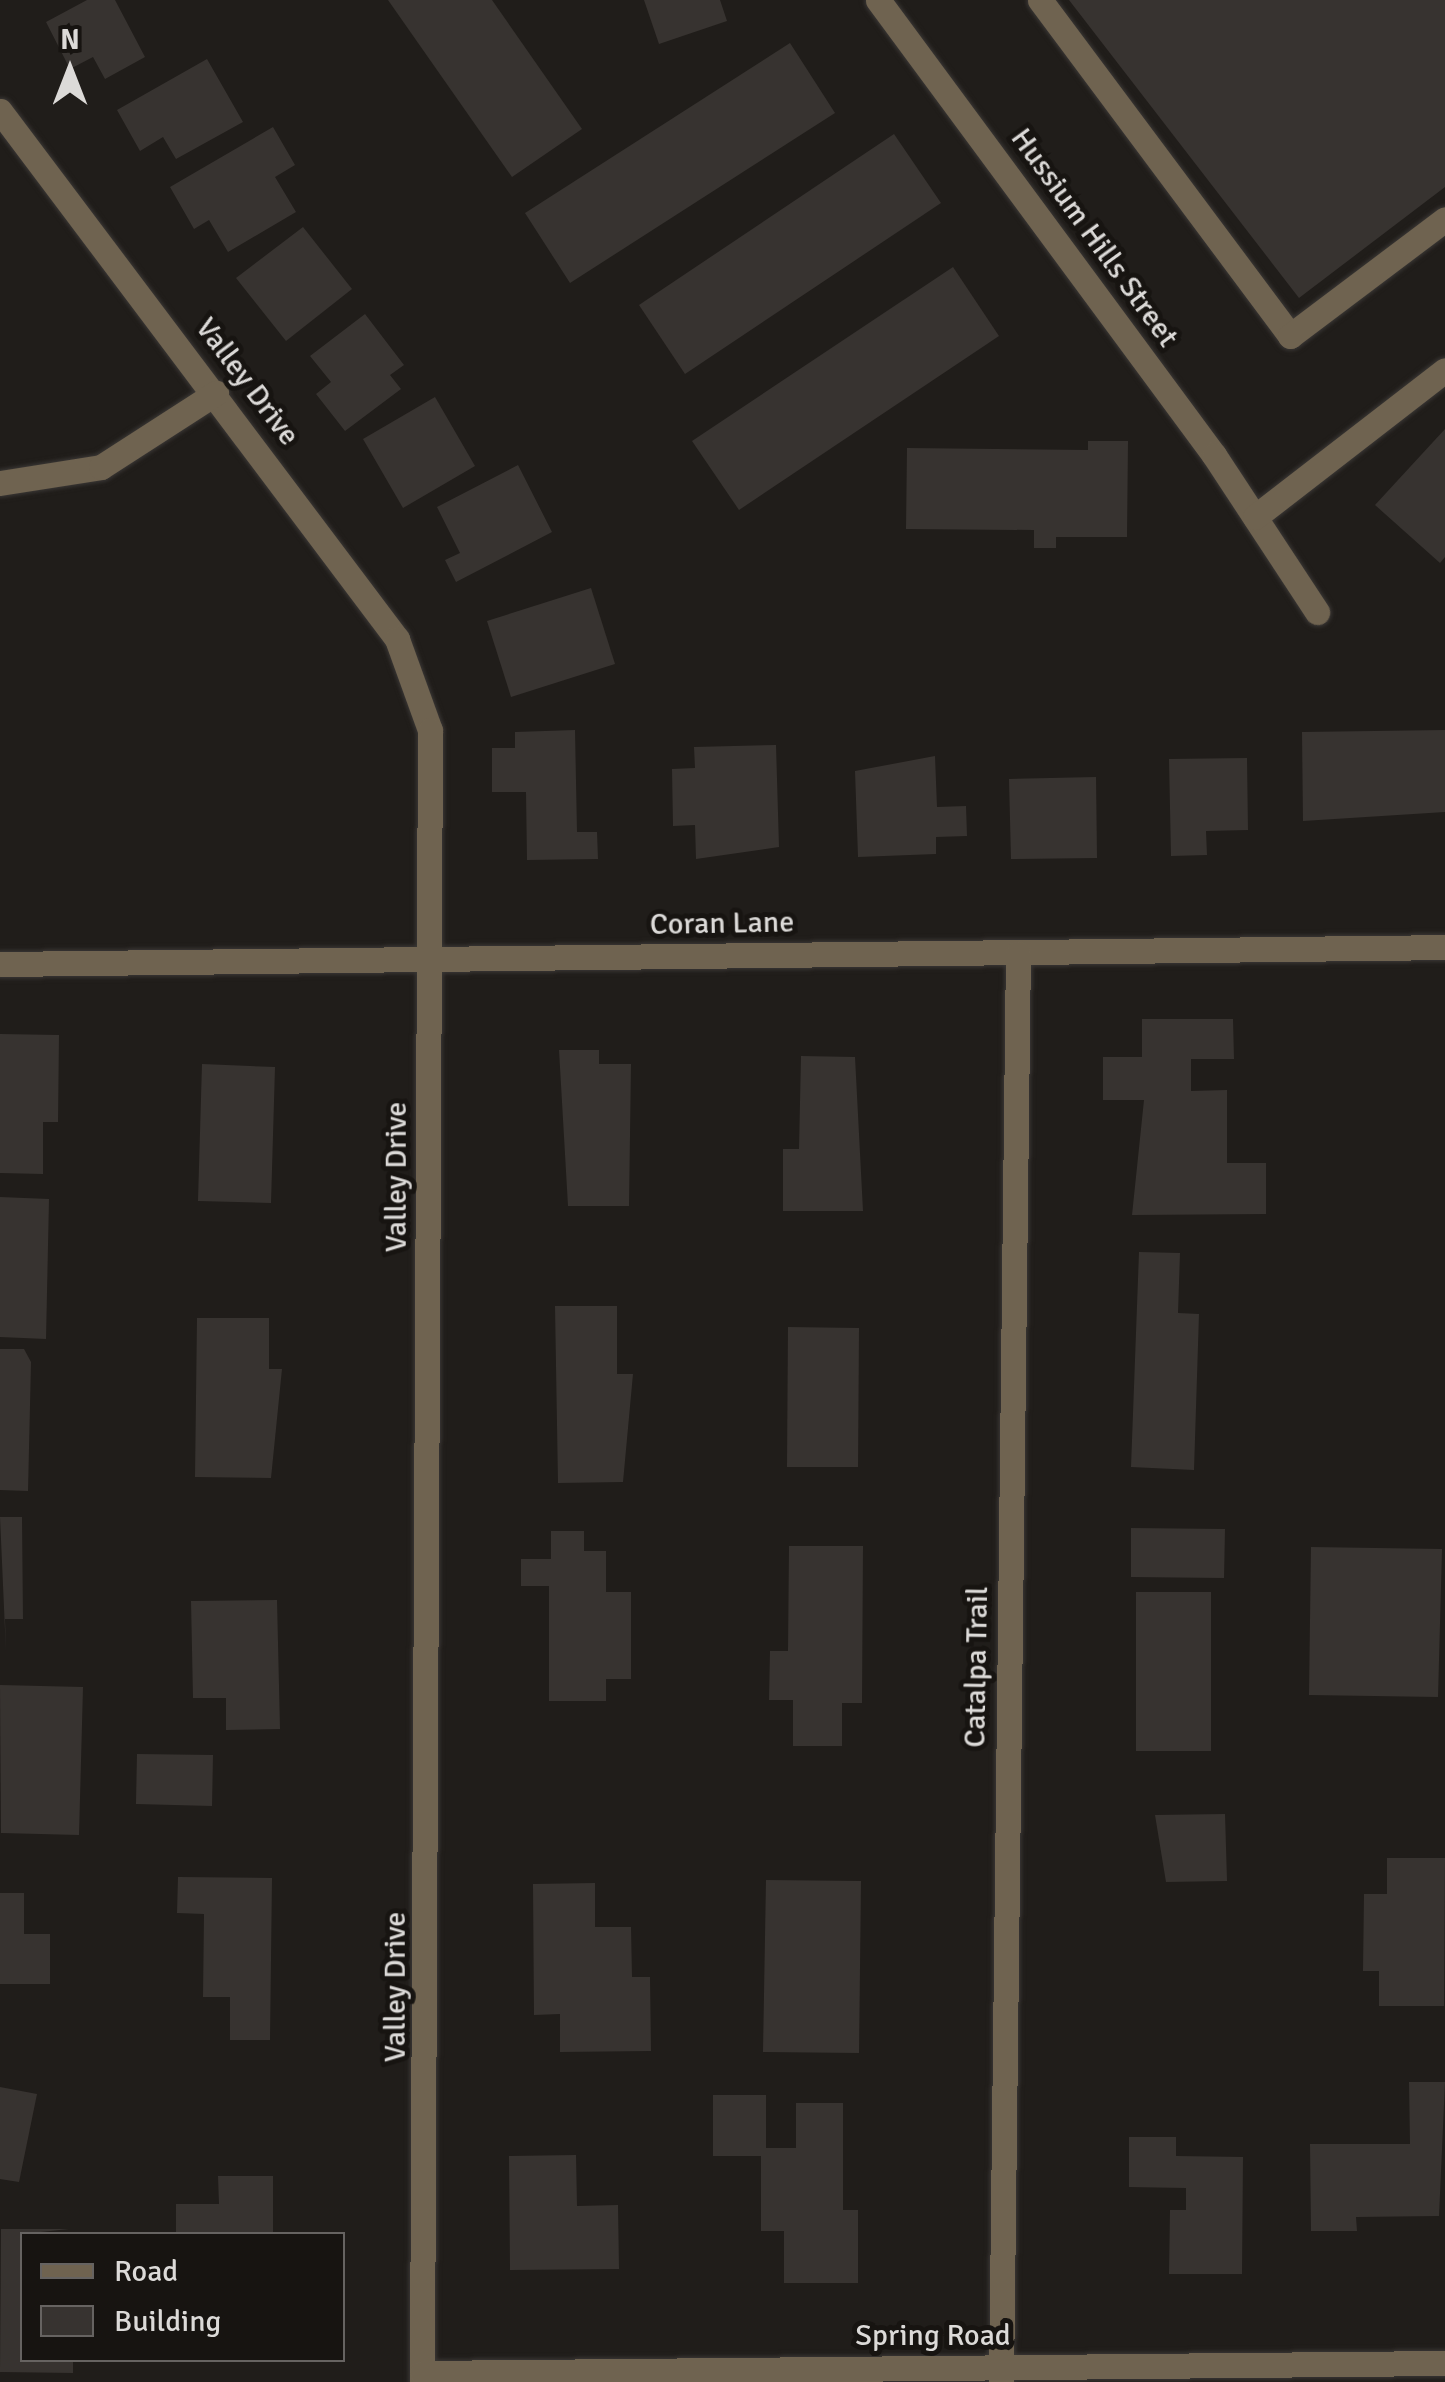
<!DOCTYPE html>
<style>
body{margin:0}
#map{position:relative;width:1445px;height:2382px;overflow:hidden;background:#201d1a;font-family:Signika,sans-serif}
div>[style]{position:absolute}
.building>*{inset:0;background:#373330}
.roads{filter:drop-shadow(0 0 2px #3a3735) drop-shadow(0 0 2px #3a3735)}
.minor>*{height:25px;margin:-12.5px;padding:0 12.5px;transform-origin:12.5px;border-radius:12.5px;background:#6f6350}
span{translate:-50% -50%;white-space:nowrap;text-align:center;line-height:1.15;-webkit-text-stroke:10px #171411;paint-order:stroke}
.street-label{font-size:30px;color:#dcdad8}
.legend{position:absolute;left:20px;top:2232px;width:325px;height:130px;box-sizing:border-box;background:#171411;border:2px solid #666361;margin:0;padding:12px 18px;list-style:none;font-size:30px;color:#dcdad8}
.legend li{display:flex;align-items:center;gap:20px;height:50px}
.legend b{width:50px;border:2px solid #666361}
.north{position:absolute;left:20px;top:20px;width:100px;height:100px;-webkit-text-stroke:8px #171411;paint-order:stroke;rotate:0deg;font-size:28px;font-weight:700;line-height:40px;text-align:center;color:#dcdad8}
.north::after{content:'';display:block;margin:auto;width:35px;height:45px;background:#dcdad8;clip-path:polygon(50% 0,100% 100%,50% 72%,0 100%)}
</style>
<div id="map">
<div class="building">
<i style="clip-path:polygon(87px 0,115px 0,145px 57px,105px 79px,93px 57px,70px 69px,46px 22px)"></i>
<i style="clip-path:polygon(388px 0,492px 0,582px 129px,512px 177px)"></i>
<i style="clip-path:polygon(644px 0,720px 0,727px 21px,659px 44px)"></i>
<i style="clip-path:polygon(1069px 0,1445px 0,1445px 187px,1299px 298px)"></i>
<i style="clip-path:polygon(790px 43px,835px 113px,570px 283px,525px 213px)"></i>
<i style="clip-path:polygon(207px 59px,243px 122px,176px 159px,163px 137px,140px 151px,117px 110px)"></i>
<i style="clip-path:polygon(273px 127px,295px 165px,275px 177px,296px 212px,228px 252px,209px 220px,194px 229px,170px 187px)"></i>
<i style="clip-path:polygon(894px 134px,941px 203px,685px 374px,639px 305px)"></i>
<i style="clip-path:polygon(303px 227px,352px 289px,286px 341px,236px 278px)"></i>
<i style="clip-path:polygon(953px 267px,999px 336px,739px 510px,692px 441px)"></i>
<i style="clip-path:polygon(365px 314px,404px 365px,390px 375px,401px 389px,345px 431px,316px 394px,331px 382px,310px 356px)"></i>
<i style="clip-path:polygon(435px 397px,475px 466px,403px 508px,363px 439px)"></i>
<i style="clip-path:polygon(1445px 429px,1445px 557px,1440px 563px,1375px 505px)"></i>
<i style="clip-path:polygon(1088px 441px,1128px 441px,1127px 537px,1056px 537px,1056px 548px,1034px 548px,1034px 530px,906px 529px,907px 448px,1088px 450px)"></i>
<i style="clip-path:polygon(518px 465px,552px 532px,456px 582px,445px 560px,460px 553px,437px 507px)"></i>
<i style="clip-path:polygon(591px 588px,615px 664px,511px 697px,487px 621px)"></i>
<i style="clip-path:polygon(575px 730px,577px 832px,597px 832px,598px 859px,527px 860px,526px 792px,492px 792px,492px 748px,515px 748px,515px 732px)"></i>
<i style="clip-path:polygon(1445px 730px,1445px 812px,1303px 821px,1302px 732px)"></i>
<i style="clip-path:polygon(776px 745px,779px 847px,696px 859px,695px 825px,673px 826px,672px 769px,695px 768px,694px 747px)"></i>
<i style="clip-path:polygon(935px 756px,937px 807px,966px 806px,967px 836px,936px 837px,936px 854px,858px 857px,855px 771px)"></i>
<i style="clip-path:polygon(1247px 758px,1248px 830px,1206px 831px,1207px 855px,1171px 856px,1169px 759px)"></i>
<i style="clip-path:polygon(1096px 777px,1097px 858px,1011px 859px,1009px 779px)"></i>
<i style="clip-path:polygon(1142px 1019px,1233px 1019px,1234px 1059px,1191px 1059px,1191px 1091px,1227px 1090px,1227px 1163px,1266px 1163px,1266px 1214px,1132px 1215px,1144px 1100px,1103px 1100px,1103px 1057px,1142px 1057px)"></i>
<i style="clip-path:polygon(0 1034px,59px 1035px,58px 1122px,43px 1122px,43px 1174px,0 1173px)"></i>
<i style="clip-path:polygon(559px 1050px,599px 1050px,599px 1064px,631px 1064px,629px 1206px,568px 1206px)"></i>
<i style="clip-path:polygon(801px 1056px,855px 1057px,863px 1211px,783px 1211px,783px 1149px,799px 1149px)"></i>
<i style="clip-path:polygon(202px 1064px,275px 1067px,271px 1203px,198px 1201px)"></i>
<i style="clip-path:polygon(0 1197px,49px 1199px,46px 1339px,0 1337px)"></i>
<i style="clip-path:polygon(1139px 1252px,1180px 1253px,1178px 1313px,1199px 1314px,1194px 1470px,1131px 1467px)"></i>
<i style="clip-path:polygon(555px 1306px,617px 1306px,617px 1374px,633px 1374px,623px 1482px,558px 1483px)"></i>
<i style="clip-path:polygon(197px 1318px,269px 1318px,269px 1369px,282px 1369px,271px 1478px,195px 1477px)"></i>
<i style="clip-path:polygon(788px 1327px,859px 1328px,858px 1467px,787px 1467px)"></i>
<i style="clip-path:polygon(0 1349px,24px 1349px,31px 1362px,28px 1491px,0 1490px)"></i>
<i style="clip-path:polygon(0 1517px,22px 1517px,23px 1619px,5px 1619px,6px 1653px)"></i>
<i style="clip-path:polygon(1131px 1528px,1225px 1529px,1224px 1578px,1131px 1577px)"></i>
<i style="clip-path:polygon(551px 1531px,584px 1531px,584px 1551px,606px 1551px,606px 1592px,631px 1592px,631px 1679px,606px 1679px,606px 1701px,549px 1701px,549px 1586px,521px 1586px,521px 1559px,551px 1559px)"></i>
<i style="clip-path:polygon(789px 1546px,863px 1546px,862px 1703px,842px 1703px,842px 1746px,793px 1746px,793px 1700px,769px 1700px,770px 1651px,788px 1651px)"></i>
<i style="clip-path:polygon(1311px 1547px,1442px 1549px,1438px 1697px,1309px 1695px)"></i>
<i style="clip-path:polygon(1136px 1592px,1211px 1592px,1211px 1751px,1136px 1751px)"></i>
<i style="clip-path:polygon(277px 1600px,280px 1729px,226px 1730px,226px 1698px,193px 1698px,191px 1601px)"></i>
<i style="clip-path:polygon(0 1685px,83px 1687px,79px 1835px,1px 1833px)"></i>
<i style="clip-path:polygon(137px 1754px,213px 1755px,212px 1806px,136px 1804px)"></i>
<i style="clip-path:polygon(1225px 1814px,1227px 1881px,1166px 1882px,1155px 1815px)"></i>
<i style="clip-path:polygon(1387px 1858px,1445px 1858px,1444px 2006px,1379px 2006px,1379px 1971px,1363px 1971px,1364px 1894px,1387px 1894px)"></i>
<i style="clip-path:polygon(178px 1877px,272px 1878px,270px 2040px,230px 2040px,230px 1997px,203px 1997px,204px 1914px,177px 1913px)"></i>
<i style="clip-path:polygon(766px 1880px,861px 1881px,859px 2053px,763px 2052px)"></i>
<i style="clip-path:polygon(595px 1883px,595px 1927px,631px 1927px,632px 1977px,650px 1977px,651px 2051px,560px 2052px,560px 2014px,534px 2015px,533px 1884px)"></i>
<i style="clip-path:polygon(0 1893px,24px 1893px,24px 1934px,50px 1934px,50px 1984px,0 1984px)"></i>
<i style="clip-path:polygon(1409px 2082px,1445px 2082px,1439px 2216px,1356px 2217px,1357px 2231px,1311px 2231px,1310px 2144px,1410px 2144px)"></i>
<i style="clip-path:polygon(0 2087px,37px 2094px,19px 2182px,0 2179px)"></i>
<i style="clip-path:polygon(713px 2095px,766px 2095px,766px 2148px,796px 2148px,796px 2103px,843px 2103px,843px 2210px,858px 2210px,858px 2283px,784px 2283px,784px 2231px,761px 2231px,761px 2156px,713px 2156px)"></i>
<i style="clip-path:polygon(1129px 2137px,1176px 2137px,1176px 2156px,1243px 2157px,1242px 2274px,1169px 2274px,1170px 2210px,1186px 2210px,1186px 2188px,1129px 2187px)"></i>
<i style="clip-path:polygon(576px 2155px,577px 2206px,618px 2205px,619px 2269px,510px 2270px,509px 2156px)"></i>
<i style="clip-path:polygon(218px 2176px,273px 2176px,273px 2234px,176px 2234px,176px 2204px,219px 2204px)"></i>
<i style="clip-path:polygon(1px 2229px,69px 2229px,22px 2234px,22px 2360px,73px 2360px,73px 2373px,0 2372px)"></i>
</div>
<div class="roads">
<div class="minor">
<i style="left:878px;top:0;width:566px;rotate:53.56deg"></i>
<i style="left:1214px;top:455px;width:188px;rotate:56.7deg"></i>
<i style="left:1040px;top:0;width:419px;rotate:53.3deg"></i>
<i style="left:1290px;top:336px;width:194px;rotate:-37deg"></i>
<i style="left:0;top:111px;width:661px;rotate:53.06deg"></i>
<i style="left:397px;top:639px;width:97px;rotate:70.1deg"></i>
<i style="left:430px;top:730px;width:1652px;rotate:90.28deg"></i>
<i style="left:0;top:483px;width:102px;rotate:-9deg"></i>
<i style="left:101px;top:467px;width:137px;rotate:-32.8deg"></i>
<i style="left:1255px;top:517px;width:240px;rotate:-37.7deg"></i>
<i style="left:0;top:964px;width:1445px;rotate:-0.67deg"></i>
<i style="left:422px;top:2373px;width:1023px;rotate:-0.56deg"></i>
<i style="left:1001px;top:2382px;width:1429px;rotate:-89.32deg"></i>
</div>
</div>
<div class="street-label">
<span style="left:1094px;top:238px;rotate:54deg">Hussium Hills Street</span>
<span style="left:247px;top:382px;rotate:53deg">Valley Drive</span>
<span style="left:722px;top:924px;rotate:-1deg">Coran Lane</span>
<span style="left:397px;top:1177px;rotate:-90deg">Valley Drive</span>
<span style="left:977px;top:1667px;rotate:-89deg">Catalpa Trail</span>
<span style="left:396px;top:1987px;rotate:-90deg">Valley Drive</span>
<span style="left:933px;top:2336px">Spring Road</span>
</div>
<ul class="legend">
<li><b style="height:12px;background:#6f6350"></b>Road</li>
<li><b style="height:28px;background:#373330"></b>Building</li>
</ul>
<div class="north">N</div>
</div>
